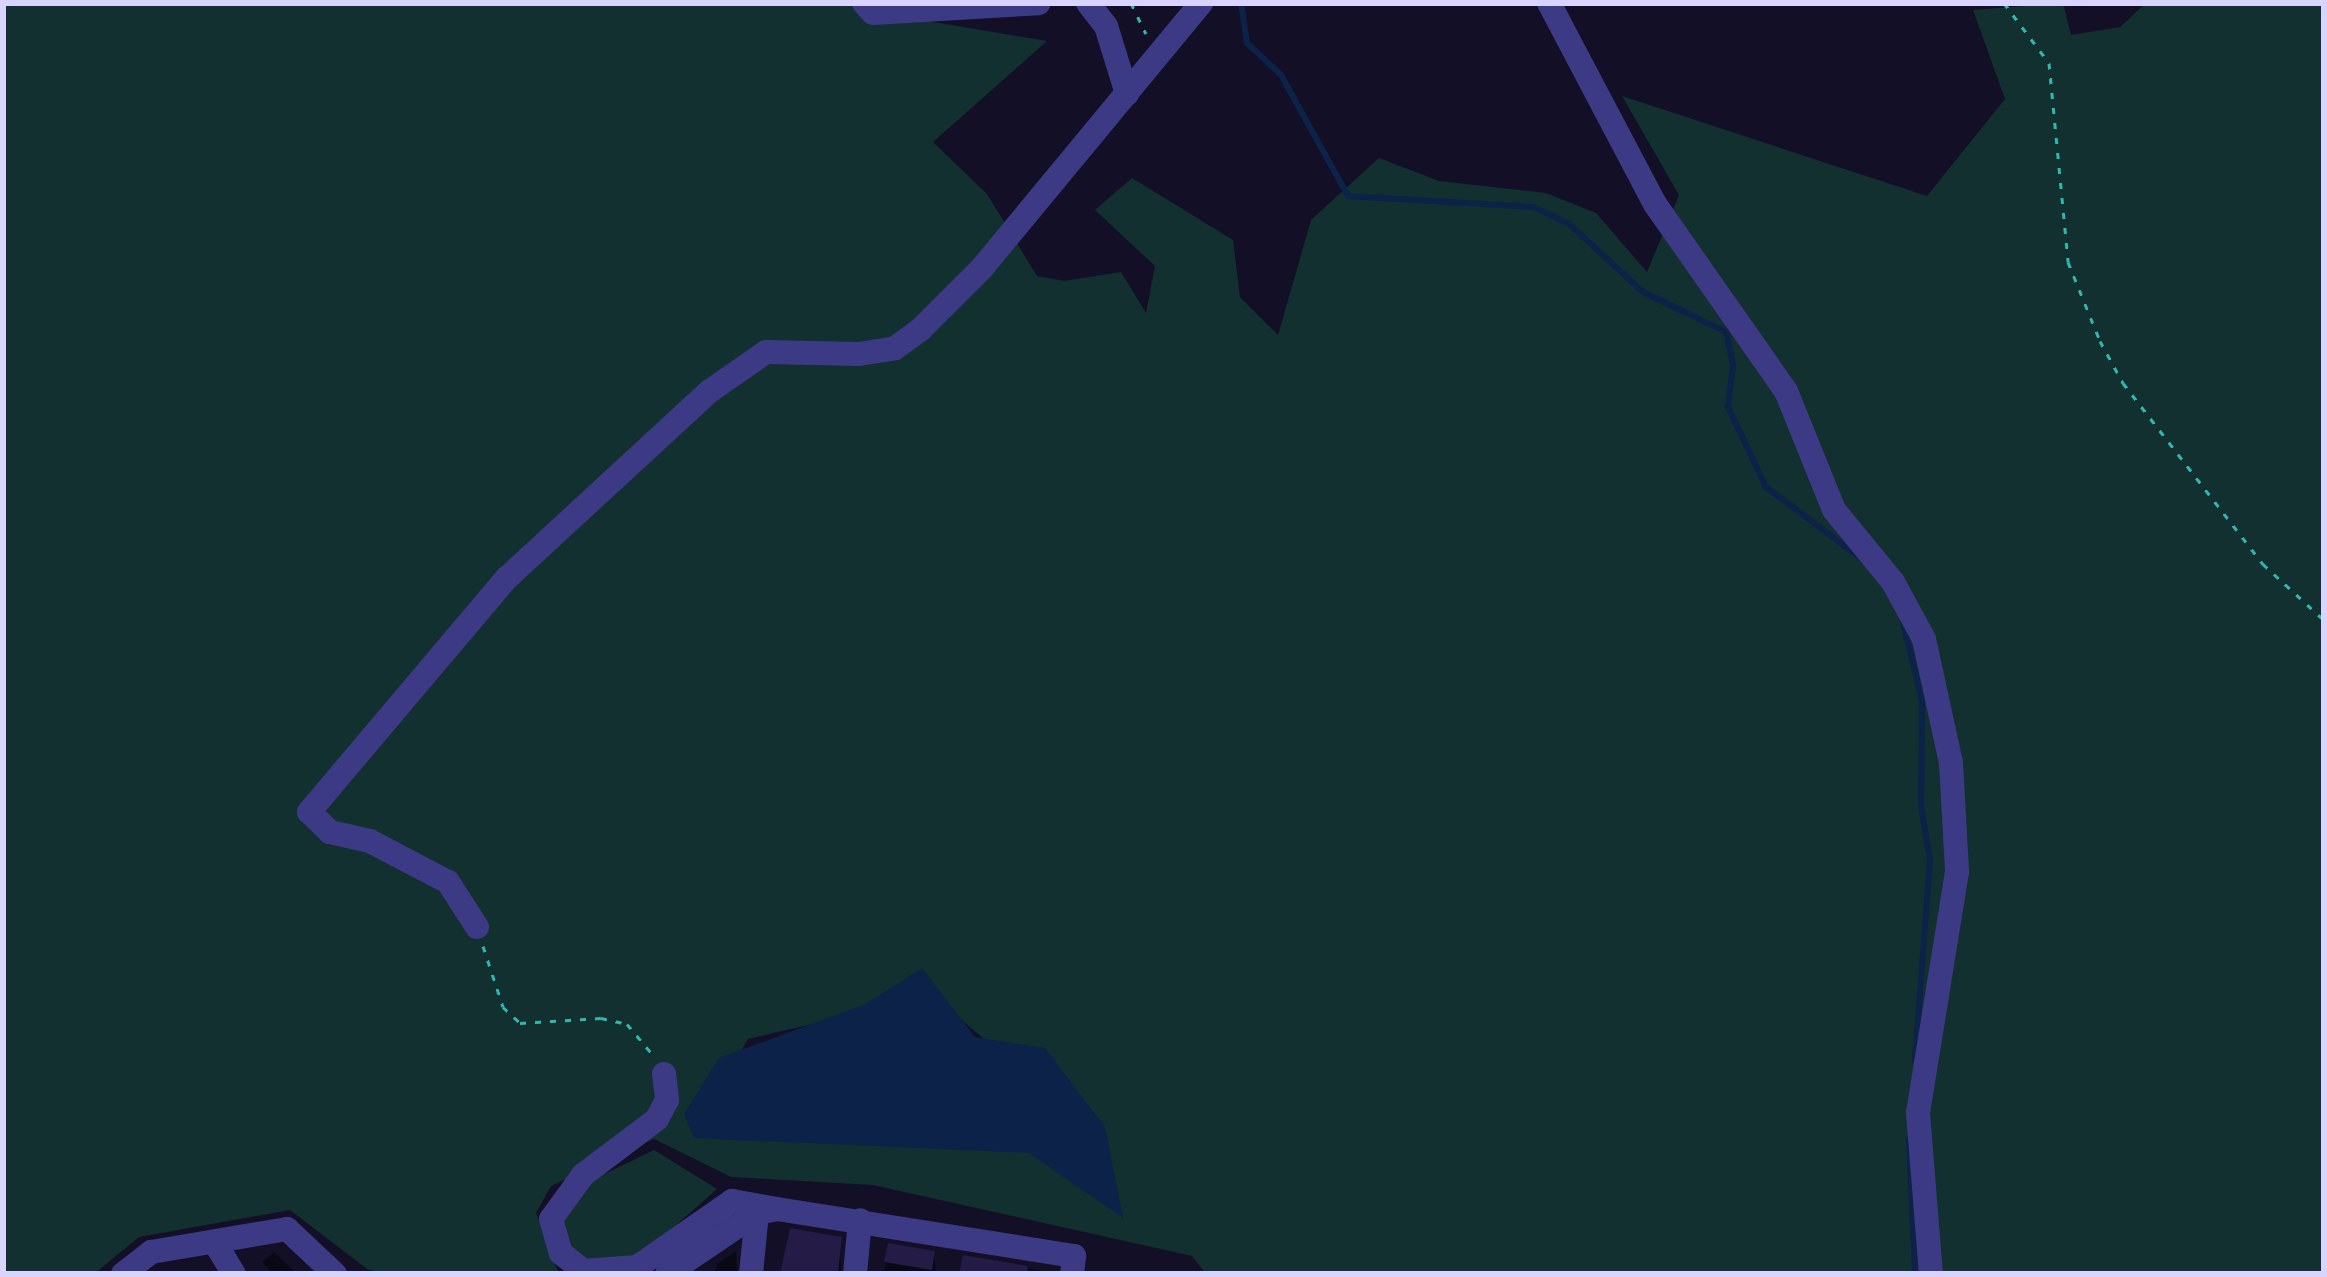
<!DOCTYPE html>
<style>
body{margin:0}
#map{position:relative;width:2327px;height:1277px;overflow:hidden;background:#130f26;font-family:"Noto Sans",sans-serif}
div>[style]{position:absolute}
.green>*{inset:0;background:#12302f}
.water>*{inset:0;background:#0c2248}
.shadow>*{inset:0;background:#0007}
.stream>*{height:6px;margin:-3px;padding:0 3px;transform-origin:3px;border-radius:3px;background:#0c2248}
.building>*{inset:0;background:#241b47}
.path>*{height:3px;margin-top:-1.5px;transform-origin:0;background:repeating-linear-gradient(90deg,#2fb8b0 0 6px,transparent 0 15px)}
.minor>*{height:24px;margin:-12px;padding:0 12px;transform-origin:12px;border-radius:12px;background:#3d3a85}
span{translate:-50% -50%;white-space:nowrap;text-align:center;line-height:1.15;-webkit-text-stroke:9px #130f26;paint-order:stroke}
.frame{position:absolute;inset:0;border:6px solid #d9d4ff;pointer-events:none}
</style>
<div id="map">
<div class="green">
<i style="clip-path:polygon(evenodd,3px 3px,892px 3px,910px 18px,1047px 41px,933px 142px,987px 194px,1037px 276px,1064px 281px,1121px 272px,1146px 313px,1155px 266px,1095px 210px,1132px 178px,1233px 240px,1240px 297px,1278px 335px,1311px 220px,1379px 158px,1439px 181px,1546px 193px,1596px 213px,1647px 272px,1679px 195px,1622px 96px,1927px 196px,2005px 99px,1973px 10px,2063px 3px,2071px 35px,2120px 27px,2146px 3px,2324px 3px,2324px 1274px,1206px 1274px,1192px 1256px,873px 1185px,731px 1177px,654px 1139px,551px 1186px,536px 1213px,559px 1274px,386px 1274px,367px 1269px,290px 1210px,139px 1237px,94px 1274px,3px 1274px,3px 3px,933px 996px,1026px 1074px,698px 1124px,748px 1039px,933px 996px)"></i>
<i style="clip-path:polygon(654px 1150px,717px 1189px,640px 1257px,589px 1264px,571px 1251px,562px 1218px,590px 1181px)"></i>
</div>
<div class="water">
<i style="clip-path:polygon(922px 968px,975px 1037px,1045px 1048px,1105px 1127px,1123px 1218px,1029px 1153px,694px 1138px,684px 1114px,719px 1058px,866px 1004px)"></i>
</div>
<div class="shadow">
<i style="clip-path:polygon(840px 1240px,841px 1274px,785px 1274px)"></i>
<i style="clip-path:polygon(890px 1247px,934px 1254px,936px 1274px,883px 1274px)"></i>
<i style="clip-path:polygon(736px 1251px,737px 1274px,715px 1274px,717px 1264px)"></i>
<i style="clip-path:polygon(274px 1252px,297px 1274px,273px 1274px,262px 1262px)"></i>
<i style="clip-path:polygon(965px 1259px,1054px 1273px,1056px 1274px,962px 1274px)"></i>
</div>
<div class="stream">
<i style="left:1241px;top:3px;width:40px;rotate:81.5deg"></i>
<i style="left:1247px;top:43px;width:47px;rotate:43.3deg"></i>
<i style="left:1281px;top:75px;width:138px;rotate:61deg"></i>
<i style="left:1348px;top:196px;width:185px;rotate:3.4deg"></i>
<i style="left:1533px;top:207px;width:38px;rotate:25deg"></i>
<i style="left:1568px;top:223px;width:102px;rotate:42.6deg"></i>
<i style="left:1643px;top:292px;width:92px;rotate:25.7deg"></i>
<i style="left:1726px;top:332px;width:35px;rotate:78deg"></i>
<i style="left:1733px;top:366px;width:41px;rotate:97deg"></i>
<i style="left:1728px;top:407px;width:89px;rotate:64.6deg"></i>
<i style="left:1766px;top:487px;width:115px;rotate:36.9deg"></i>
<i style="left:1903px;top:622px;width:81px;rotate:76.5deg"></i>
<i style="left:1922px;top:701px;width:105px;rotate:90.5deg"></i>
<i style="left:1921px;top:806px;width:55px;rotate:80.5deg"></i>
<i style="left:1930px;top:860px;width:202px;rotate:94.3deg"></i>
<i style="left:1909px;top:1140px;width:134px;rotate:87.4deg"></i>
</div>
<div class="building">
<i style="clip-path:polygon(790px 1228px,842px 1237px,838px 1274px,780px 1274px)"></i>
<i style="clip-path:polygon(888px 1243px,935px 1251px,932px 1270px,884px 1262px)"></i>
<i style="clip-path:polygon(963px 1255px,1028px 1266px,1027px 1274px,959px 1274px)"></i>
</div>
<div class="path">
<i style="left:1131px;top:3px;width:34px;rotate:64deg"></i>
<i style="left:2004px;top:3px;width:75px;rotate:53.1deg"></i>
<i style="left:2049px;top:63px;width:200px;rotate:84.5deg"></i>
<i style="left:2068px;top:262px;width:85px;rotate:67.9deg"></i>
<i style="left:2100px;top:341px;width:48px;rotate:61.3deg"></i>
<i style="left:2123px;top:383px;width:229px;rotate:52.3deg"></i>
<i style="left:2263px;top:564px;width:83px;rotate:42.6deg"></i>
<i style="left:483px;top:946px;width:64px;rotate:71.8deg"></i>
<i style="left:503px;top:1007px;width:23px;rotate:43deg"></i>
<i style="left:520px;top:1023px;width:81px;rotate:-3.5deg"></i>
<i style="left:601px;top:1018px;width:27px;rotate:13deg"></i>
<i style="left:627px;top:1024px;width:40px;rotate:50deg"></i>
</div>
<div class="minor">
<i style="left:864px;top:3px;width:13px;rotate:48deg"></i>
<i style="left:873px;top:13px;width:166px;rotate:-3.4deg"></i>
<i style="left:1088px;top:3px;width:29px;rotate:52deg"></i>
<i style="left:1106px;top:26px;width:71px;rotate:72.8deg"></i>
<i style="left:1549px;top:3px;width:227px;rotate:62.2deg"></i>
<i style="left:1655px;top:204px;width:228px;rotate:55deg"></i>
<i style="left:1786px;top:391px;width:128px;rotate:68deg"></i>
<i style="left:1834px;top:510px;width:93px;rotate:50.7deg"></i>
<i style="left:1893px;top:582px;width:65px;rotate:61.5deg"></i>
<i style="left:1924px;top:639px;width:127px;rotate:77.7deg"></i>
<i style="left:1951px;top:763px;width:109px;rotate:86.8deg"></i>
<i style="left:1957px;top:872px;width:244px;rotate:99.2deg"></i>
<i style="left:1918px;top:1113px;width:162px;rotate:85.4deg"></i>
<i style="left:477px;top:927px;width:54px;rotate:-122.8deg"></i>
<i style="left:448px;top:882px;width:88px;rotate:-152.3deg"></i>
<i style="left:370px;top:841px;width:41px;rotate:-167.3deg"></i>
<i style="left:330px;top:832px;width:29px;rotate:-136deg"></i>
<i style="left:309px;top:812px;width:307px;rotate:-49.8deg"></i>
<i style="left:507px;top:578px;width:276px;rotate:-42.7deg"></i>
<i style="left:710px;top:391px;width:68px;rotate:-34.9deg"></i>
<i style="left:766px;top:352px;width:93px;rotate:1.2deg"></i>
<i style="left:859px;top:354px;width:36px;rotate:-9deg"></i>
<i style="left:895px;top:348px;width:32px;rotate:-36deg"></i>
<i style="left:921px;top:329px;width:86px;rotate:-45deg"></i>
<i style="left:982px;top:268px;width:344px;rotate:-50.4deg"></i>
<i style="left:664px;top:1074px;width:26px;rotate:83deg"></i>
<i style="left:667px;top:1100px;width:21px;rotate:118deg"></i>
<i style="left:657px;top:1119px;width:93px;rotate:142.9deg"></i>
<i style="left:583px;top:1175px;width:54px;rotate:126deg"></i>
<i style="left:551px;top:1219px;width:35px;rotate:74deg"></i>
<i style="left:561px;top:1253px;width:28px;rotate:39deg"></i>
<i style="left:583px;top:1271px;width:54px;rotate:-4.2deg"></i>
<i style="left:637px;top:1267px;width:116px;rotate:-34.8deg"></i>
<i style="left:732px;top:1201px;width:46px;rotate:10.1deg"></i>
<i style="left:217px;top:1246px;width:33px;rotate:59deg"></i>
<i style="left:123px;top:1274px;width:36px;rotate:-38deg"></i>
<i style="left:151px;top:1252px;width:138px;rotate:-9.6deg"></i>
<i style="left:287px;top:1229px;width:66px;rotate:43.2deg"></i>
<i style="left:667px;top:1274px;width:109px;rotate:-34.1deg"></i>
<i style="left:757px;top:1213px;width:20px;rotate:-11deg"></i>
<i style="left:777px;top:1209px;width:301px;rotate:9deg"></i>
<i style="left:1074px;top:1256px;width:18px;rotate:96deg"></i>
<i style="left:751px;top:1274px;width:61px;rotate:-84.4deg"></i>
<i style="left:855px;top:1274px;width:54px;rotate:-84.7deg"></i>
</div>
<div class="frame"></div>
</div>
